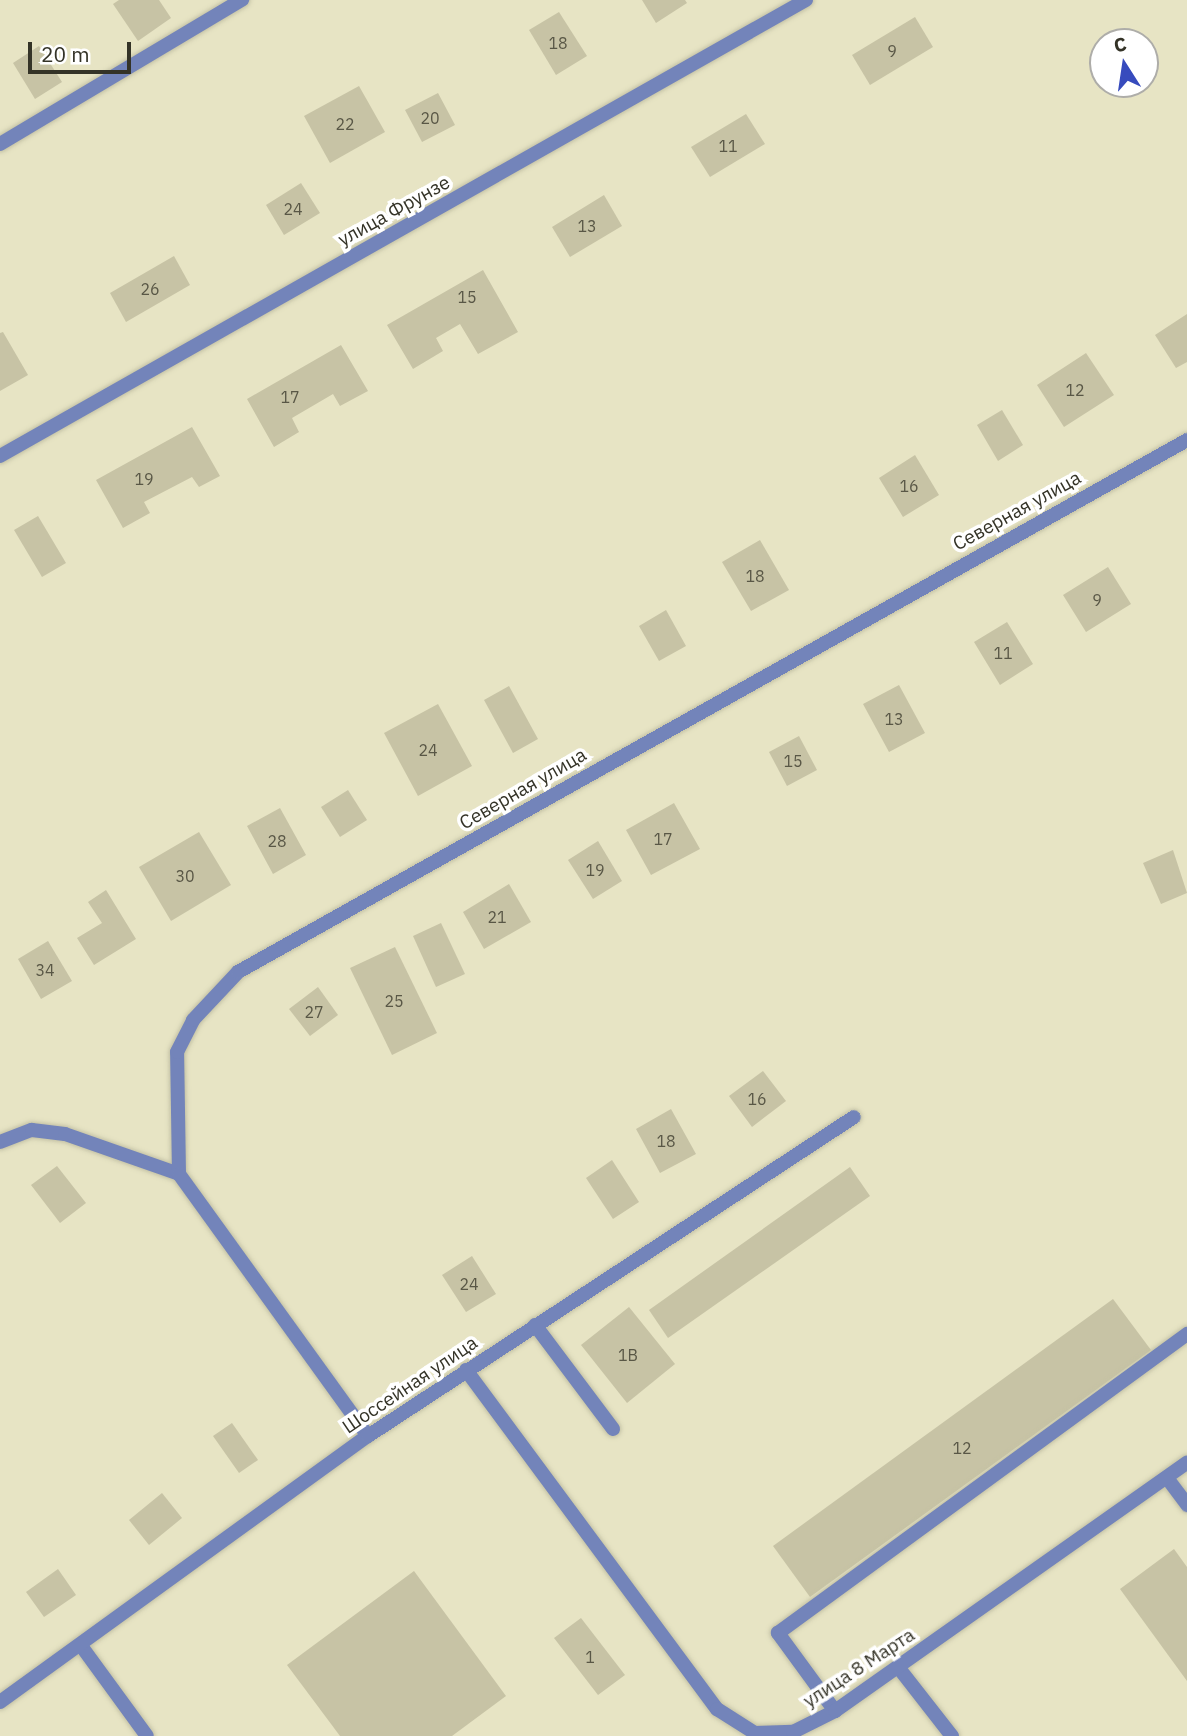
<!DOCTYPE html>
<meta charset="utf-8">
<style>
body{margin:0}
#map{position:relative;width:1187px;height:1736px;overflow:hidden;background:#e7e4c4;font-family:"IBM Plex Sans",sans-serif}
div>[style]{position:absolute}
.building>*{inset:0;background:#c7c3a5}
.roads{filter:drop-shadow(0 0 2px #c3c1a5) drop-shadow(0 0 2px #c3c1a5)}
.service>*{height:14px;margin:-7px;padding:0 7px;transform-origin:7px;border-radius:7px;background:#7384ba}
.minor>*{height:14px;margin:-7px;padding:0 7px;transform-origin:7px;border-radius:7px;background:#7384ba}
span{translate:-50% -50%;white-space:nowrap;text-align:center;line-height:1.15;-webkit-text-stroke:7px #fff;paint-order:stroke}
.number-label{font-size:16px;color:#595746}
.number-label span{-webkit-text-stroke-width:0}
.street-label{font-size:19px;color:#343327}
.north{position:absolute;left:1089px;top:28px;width:70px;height:70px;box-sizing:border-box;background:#fff;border:2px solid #aeada9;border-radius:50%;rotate:348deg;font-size:19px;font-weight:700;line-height:28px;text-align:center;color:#343327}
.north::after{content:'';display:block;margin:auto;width:24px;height:32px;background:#374bbd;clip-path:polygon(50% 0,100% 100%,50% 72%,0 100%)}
.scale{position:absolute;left:28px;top:42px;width:103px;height:32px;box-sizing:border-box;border:4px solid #343327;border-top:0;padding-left:9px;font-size:21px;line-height:24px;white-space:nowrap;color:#343327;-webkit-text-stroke:5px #fff;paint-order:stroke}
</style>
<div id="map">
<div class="building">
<i style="clip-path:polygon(119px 0,159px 0,171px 18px,138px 41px,113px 4px)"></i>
<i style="clip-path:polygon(642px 0,685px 0,687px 3px,656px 23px)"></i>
<i style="clip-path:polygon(559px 12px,587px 56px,556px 75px,529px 30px)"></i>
<i style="clip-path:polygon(915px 17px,933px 47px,870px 85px,852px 55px)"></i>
<i style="clip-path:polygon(39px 46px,62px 82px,35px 99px,13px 63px)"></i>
<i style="clip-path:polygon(359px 86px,385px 132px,330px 163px,304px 116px)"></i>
<i style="clip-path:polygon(438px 93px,455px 125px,422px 142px,405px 110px)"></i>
<i style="clip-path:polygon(746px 114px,765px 144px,710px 177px,691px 147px)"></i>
<i style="clip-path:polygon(301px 183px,320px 213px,284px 235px,266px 205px)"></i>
<i style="clip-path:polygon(604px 195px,622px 226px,570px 257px,552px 227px)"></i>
<i style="clip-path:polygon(174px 256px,190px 285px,126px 322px,110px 293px)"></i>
<i style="clip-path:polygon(483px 270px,518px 332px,478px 354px,460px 324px,436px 338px,443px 351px,413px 369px,387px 325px)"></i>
<i style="clip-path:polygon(1187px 314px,1187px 362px,1176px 368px,1155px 335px)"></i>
<i style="clip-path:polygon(3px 332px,28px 375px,0 391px,0 333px)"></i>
<i style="clip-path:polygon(341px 345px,368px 391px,340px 406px,333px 394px,292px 418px,299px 432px,274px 447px,247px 399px)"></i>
<i style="clip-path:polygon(1086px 353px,1114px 395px,1064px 427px,1037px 385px)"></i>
<i style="clip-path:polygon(1002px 410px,1023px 445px,998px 461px,977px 425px)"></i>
<i style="clip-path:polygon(192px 427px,220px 476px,199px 487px,192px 477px,144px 502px,150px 513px,123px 528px,96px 480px)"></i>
<i style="clip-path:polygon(915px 455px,939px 495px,903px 517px,879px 478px)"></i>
<i style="clip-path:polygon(38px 516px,66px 563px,42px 577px,14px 530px)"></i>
<i style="clip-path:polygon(760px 540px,789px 590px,751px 611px,722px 562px)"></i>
<i style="clip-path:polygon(1108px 567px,1131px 604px,1086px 632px,1063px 595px)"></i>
<i style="clip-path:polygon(666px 610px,686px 646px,659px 661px,639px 626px)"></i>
<i style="clip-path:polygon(1007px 622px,1033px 664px,1000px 685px,974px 642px)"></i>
<i style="clip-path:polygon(899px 685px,925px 733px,889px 752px,863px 704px)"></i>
<i style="clip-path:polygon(509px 686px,538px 739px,513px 753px,484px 700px)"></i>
<i style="clip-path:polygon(438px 704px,472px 766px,418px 796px,384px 733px)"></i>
<i style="clip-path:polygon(799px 736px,817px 770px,787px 786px,769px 752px)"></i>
<i style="clip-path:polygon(348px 790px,367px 820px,340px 837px,321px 807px)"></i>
<i style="clip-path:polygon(674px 803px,700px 849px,651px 875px,626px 830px)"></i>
<i style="clip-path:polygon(280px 808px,306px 855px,273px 874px,247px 826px)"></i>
<i style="clip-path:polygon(199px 832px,231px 885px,171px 921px,139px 867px)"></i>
<i style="clip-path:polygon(598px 841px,622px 881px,593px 899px,568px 860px)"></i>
<i style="clip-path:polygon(1173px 850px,1187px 893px,1161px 904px,1143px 863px)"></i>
<i style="clip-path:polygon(509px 884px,531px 922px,484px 949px,463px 912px)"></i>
<i style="clip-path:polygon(106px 890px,136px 939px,94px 965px,77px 938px,102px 923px,88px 902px)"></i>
<i style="clip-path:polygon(441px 923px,465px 974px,436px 987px,413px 936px)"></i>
<i style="clip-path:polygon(48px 941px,72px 981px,41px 999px,18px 959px)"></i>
<i style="clip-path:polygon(395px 947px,437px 1033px,392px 1055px,350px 968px)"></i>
<i style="clip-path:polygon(318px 987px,338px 1015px,310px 1036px,289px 1009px)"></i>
<i style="clip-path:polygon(763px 1071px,786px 1101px,752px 1127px,729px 1096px)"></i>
<i style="clip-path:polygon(671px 1109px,696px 1154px,660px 1173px,636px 1129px)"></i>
<i style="clip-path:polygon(612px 1160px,639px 1202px,613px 1219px,586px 1178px)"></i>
<i style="clip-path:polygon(57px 1166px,86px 1203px,60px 1223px,31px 1185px)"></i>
<i style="clip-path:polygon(850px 1167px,870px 1196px,668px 1338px,649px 1310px)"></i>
<i style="clip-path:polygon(472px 1256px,496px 1294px,466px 1312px,442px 1275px)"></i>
<i style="clip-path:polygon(1113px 1299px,1151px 1350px,810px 1597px,773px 1546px)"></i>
<i style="clip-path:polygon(629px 1307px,675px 1364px,627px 1403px,581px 1345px)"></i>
<i style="clip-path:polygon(232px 1423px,258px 1460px,239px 1473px,213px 1436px)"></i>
<i style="clip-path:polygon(162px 1493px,182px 1518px,149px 1545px,129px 1520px)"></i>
<i style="clip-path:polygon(1174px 1549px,1187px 1567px,1187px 1681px,1120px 1589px)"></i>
<i style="clip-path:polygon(58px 1569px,76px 1595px,44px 1617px,26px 1592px)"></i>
<i style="clip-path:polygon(414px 1571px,506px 1696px,452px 1736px,340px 1736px,287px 1665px)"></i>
<i style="clip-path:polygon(581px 1618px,625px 1675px,598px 1695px,554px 1638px)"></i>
</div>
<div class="roads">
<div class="service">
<i style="left:535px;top:1325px;width:130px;rotate:53.1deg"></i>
<i style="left:1167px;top:1478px;width:34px;rotate:53deg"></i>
<i style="left:898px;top:1667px;width:88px;rotate:52deg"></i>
<i style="left:835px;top:1711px;width:97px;rotate:-126.2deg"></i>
<i style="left:778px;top:1633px;width:507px;rotate:-36.17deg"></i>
</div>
<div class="minor">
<i style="left:0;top:144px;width:282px;rotate:-30.8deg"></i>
<i style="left:0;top:456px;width:926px;rotate:-29.5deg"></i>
<i style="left:0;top:1142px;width:34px;rotate:-21deg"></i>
<i style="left:32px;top:1130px;width:33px;rotate:7deg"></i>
<i style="left:65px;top:1134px;width:121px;rotate:19.3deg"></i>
<i style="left:179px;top:1174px;width:122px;rotate:-90.9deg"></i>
<i style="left:177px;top:1052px;width:36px;rotate:-63deg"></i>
<i style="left:193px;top:1020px;width:66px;rotate:-46.8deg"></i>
<i style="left:238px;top:972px;width:1088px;rotate:-29.27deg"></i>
<i style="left:179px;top:1174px;width:323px;rotate:54.2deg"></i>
<i style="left:466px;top:1370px;width:422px;rotate:53.5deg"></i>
<i style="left:717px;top:1709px;width:45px;rotate:32.3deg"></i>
<i style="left:755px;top:1733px;width:38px;rotate:-2deg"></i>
<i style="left:793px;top:1732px;width:47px;rotate:-26.6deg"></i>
<i style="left:835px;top:1711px;width:431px;rotate:-35.2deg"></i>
<i style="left:82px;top:1647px;width:110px;rotate:53.9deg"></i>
<i style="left:0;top:1702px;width:454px;rotate:-35.9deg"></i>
<i style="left:368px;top:1436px;width:581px;rotate:-33.28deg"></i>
</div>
</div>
<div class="number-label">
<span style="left:558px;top:43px">18</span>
<span style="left:892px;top:51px">9</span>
<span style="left:430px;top:118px">20</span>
<span style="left:345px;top:124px">22</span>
<span style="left:728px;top:146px">11</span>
<span style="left:293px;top:209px">24</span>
<span style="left:587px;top:226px">13</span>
<span style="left:150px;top:289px">26</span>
<span style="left:467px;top:297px">15</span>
<span style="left:1075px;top:390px">12</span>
<span style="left:290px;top:397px">17</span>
<span style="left:144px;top:479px">19</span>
<span style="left:909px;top:486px">16</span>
<span style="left:755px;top:576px">18</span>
<span style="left:1097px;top:600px">9</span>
<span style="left:1003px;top:653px">11</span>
<span style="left:894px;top:719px">13</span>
<span style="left:428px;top:750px">24</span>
<span style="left:793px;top:761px">15</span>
<span style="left:663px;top:839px">17</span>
<span style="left:277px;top:841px">28</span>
<span style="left:595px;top:870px">19</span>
<span style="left:185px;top:876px">30</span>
<span style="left:497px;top:917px">21</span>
<span style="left:45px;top:970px">34</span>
<span style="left:394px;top:1001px">25</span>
<span style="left:314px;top:1012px">27</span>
<span style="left:757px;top:1099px">16</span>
<span style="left:666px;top:1141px">18</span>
<span style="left:469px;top:1284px">24</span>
<span style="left:628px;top:1355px">1В</span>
<span style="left:962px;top:1448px">12</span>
<span style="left:590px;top:1657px">1</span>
</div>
<div class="street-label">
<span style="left:394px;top:211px;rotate:-29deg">улица Фрунзе</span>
<span style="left:1017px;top:511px;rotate:-29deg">Северная улица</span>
<span style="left:523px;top:789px;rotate:-30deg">Северная улица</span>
<span style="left:410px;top:1385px;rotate:-34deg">Шоссейная улица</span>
<span style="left:859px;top:1668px;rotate:-33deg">улица 8 Марта</span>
</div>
<div class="north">С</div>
<div class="scale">20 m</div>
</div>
